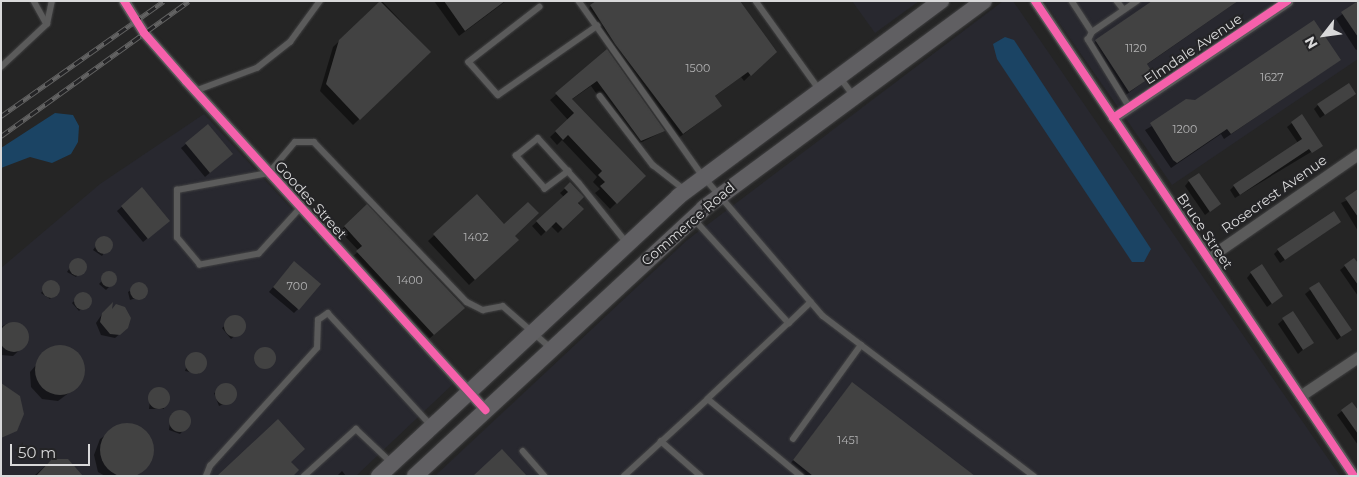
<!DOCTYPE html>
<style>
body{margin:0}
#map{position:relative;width:1359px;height:477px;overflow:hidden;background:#252525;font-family:Montserrat,sans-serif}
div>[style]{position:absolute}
.built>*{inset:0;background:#28282f}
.water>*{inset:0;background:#1b4464}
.shadow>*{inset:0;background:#0007}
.round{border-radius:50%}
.building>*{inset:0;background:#424242}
.roads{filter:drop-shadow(0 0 1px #424243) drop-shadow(0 0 1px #424243)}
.lane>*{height:5.5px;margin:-2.75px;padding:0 2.75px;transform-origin:2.75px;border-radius:2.75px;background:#5b5b5b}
.street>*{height:11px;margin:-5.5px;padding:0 5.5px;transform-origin:5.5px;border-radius:5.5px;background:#5b5b5b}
.secondary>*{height:16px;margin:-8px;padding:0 8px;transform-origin:8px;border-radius:8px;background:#605f62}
.rail>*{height:5px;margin-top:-2.5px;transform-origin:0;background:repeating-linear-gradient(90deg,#242426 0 9px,#636363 0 18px);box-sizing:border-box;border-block:1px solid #636363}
.cycleway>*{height:8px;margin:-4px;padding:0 4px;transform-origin:4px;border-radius:4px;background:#f560ab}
span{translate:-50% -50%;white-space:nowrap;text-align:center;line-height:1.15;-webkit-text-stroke:4px #242426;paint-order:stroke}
.number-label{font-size:11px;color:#b3b3b4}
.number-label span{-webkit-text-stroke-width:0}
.street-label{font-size:14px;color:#d9d9da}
.frame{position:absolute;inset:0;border:2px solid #d9d9da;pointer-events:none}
.north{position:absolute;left:1299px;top:10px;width:50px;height:50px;-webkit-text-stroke:4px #242426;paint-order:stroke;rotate:240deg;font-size:14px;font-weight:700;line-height:20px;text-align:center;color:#d9d9da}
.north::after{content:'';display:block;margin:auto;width:18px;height:22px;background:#d9d9da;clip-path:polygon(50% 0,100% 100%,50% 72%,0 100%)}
.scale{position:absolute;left:10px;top:444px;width:80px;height:22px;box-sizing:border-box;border:2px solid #d9d9da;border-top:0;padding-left:6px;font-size:15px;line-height:18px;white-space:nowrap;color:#d9d9da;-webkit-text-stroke:4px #242426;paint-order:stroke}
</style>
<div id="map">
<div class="built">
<i style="clip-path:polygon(852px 1px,919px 1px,875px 33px)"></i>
<i style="clip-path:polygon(1003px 1px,1013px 1px,1340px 476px,435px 476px,686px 241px)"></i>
<i style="clip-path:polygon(1044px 1px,1358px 1px,1358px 59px,1172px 185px)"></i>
<i style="clip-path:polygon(204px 114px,453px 384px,356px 476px,1px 476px,1px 268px,100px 184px)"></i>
</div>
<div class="water">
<i style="clip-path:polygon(1005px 37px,1014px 40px,1151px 249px,1144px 262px,1132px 262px,997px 59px,993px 44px)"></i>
<i style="clip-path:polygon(55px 113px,73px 115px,79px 126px,78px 142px,71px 154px,52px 163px,30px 157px,1px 168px,1px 148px)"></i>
</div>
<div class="shadow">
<i style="clip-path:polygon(382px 1px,430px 52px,353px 125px,320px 91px,333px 47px)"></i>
<i style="clip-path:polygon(434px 1px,506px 1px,459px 36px)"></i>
<i style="clip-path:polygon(1358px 2px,1358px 49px,1356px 50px,1336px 19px)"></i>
<i style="clip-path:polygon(1235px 3px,1146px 65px,1153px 75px,1123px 97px,1090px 47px,1096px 41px)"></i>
<i style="clip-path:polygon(591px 6px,775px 51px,744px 81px,741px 77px,714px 97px,721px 106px,677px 139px,585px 12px)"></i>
<i style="clip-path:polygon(607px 51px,664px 131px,634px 146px,591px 86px,571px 100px,644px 176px,610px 209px,595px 193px,600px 189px,593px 182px,597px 177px,562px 140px,557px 145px,550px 137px,568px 120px,550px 100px)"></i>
<i style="clip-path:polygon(1340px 60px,1224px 139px,1221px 134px,1171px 168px,1145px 130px,1196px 101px)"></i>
<i style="clip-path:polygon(1355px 94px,1320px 118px,1314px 109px,1318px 105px)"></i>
<i style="clip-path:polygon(1301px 116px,1321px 146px,1235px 198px,1230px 190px,1234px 186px,1298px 143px,1287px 127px)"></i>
<i style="clip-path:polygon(186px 144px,227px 158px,205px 177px,181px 148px)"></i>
<i style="clip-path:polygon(1189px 181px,1219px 204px,1205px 215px,1185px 186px)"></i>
<i style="clip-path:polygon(570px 184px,582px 209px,558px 233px,551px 226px,541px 236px,532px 226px,564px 197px,560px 193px)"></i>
<i style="clip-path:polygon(142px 189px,164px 225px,143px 242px,117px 211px)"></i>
<i style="clip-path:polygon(1358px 195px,1358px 231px,1341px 203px)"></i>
<i style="clip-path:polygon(477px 196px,514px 236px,512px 245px,469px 285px,428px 241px)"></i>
<i style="clip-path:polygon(367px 206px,458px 313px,429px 339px,353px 256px,359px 251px,340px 231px)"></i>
<i style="clip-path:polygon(1335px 226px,1280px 263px,1274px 254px,1278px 250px)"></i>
<i style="clip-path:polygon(101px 239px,110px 244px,102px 256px,93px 250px)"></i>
<i style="clip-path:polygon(75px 260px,84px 265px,76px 277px,67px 272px)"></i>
<i style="clip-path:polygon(1345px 266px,1358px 266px,1358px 296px,1340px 270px)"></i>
<i style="clip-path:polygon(290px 267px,298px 309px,294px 313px,269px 292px)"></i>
<i style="clip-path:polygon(109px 273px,116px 280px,106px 290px,99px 284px)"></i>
<i style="clip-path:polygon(1251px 273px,1282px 296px,1267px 307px,1247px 278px)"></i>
<i style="clip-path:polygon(49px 282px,58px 287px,50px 299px,41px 293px)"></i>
<i style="clip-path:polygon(1319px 283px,1350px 330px,1337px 340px,1305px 294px)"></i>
<i style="clip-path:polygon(141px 284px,146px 294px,130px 300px,128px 292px)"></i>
<i style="clip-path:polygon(82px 294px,89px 301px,79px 311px,72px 303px)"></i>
<i style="clip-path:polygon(105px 310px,122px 332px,115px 338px,101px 335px,96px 323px)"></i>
<i style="clip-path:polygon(1292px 312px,1312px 342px,1298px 354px,1278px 324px)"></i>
<i style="clip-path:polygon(236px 317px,244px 328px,231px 339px,222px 328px)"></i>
<i style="clip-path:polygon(8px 323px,25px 330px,25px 345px,13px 356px,1px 355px,1px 327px)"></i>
<i style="clip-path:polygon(51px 348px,74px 351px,83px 363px,78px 386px,58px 401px,42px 399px,31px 387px,30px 372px)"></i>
<i class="round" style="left:255px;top:350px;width:18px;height:18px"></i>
<i style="clip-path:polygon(191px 354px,204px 356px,199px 374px,185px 371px)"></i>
<i style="clip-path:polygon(852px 383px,973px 476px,800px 476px,788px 467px)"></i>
<i style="clip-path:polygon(230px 387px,233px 400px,219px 406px,214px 393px)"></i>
<i style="clip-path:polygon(151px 392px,165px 392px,164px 409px,149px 409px)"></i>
<i style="clip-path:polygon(1342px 411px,1358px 412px,1358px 445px,1337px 415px)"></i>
<i style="clip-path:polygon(171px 414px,187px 415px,189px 424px,180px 434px,169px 430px)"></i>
<i style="clip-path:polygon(123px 424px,140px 427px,153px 449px,149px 465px,135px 476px,105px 476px,98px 472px,94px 455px,100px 439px)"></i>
<i style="clip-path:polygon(52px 460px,68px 460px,81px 476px,34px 476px)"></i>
<i style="clip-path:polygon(342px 471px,346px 476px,337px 476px)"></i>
</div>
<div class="building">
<i style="clip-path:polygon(380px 1px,431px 52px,360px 120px,326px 84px,339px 40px)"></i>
<i style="clip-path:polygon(444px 1px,505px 1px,465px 31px)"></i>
<i style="clip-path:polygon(596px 1px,740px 1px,777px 52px,751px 76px,748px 72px,715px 96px,722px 106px,683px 134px,615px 44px,590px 5px)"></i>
<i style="clip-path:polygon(1152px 1px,1238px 1px,1147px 64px,1154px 75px,1129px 92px,1095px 40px)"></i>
<i style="clip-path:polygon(1358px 1px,1358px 37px,1341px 12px)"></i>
<i style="clip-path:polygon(1314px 20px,1341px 60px,1231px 134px,1227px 129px,1177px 163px,1173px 160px,1150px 123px,1186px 99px,1195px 100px)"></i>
<i style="clip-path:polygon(607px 49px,665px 131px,641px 141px,597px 81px,572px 99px,646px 176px,617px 204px,600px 186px,605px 182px,598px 175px,602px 171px,568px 135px,563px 140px,555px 131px,574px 113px,555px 93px)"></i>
<i style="clip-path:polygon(1349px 83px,1356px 94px,1325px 115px,1317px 104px)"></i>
<i style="clip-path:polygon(1302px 114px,1323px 146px,1312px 153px,1309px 149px,1240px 195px,1233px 185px,1302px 139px,1291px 122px)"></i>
<i style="clip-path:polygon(208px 124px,233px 154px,210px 173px,185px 143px)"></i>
<i style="clip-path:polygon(1199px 173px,1221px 204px,1210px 212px,1188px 180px)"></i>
<i style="clip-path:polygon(570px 182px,584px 197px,578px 203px,584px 209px,563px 229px,556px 222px,546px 232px,536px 221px,568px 192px,564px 188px)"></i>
<i style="clip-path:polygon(142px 187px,170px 221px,148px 239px,121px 206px)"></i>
<i style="clip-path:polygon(1358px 189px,1358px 217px,1345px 198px)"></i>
<i style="clip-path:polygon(477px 194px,504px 224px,528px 202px,539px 213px,515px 236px,519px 240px,475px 280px,433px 234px)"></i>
<i style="clip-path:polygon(367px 204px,465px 308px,434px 335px,356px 251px,362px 246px,344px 226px)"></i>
<i style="clip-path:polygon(1334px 211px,1341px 222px,1285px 260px,1277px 249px)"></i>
<i class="round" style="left:95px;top:236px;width:18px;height:18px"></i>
<i style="clip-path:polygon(1354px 258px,1358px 263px,1358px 285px,1344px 265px)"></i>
<i class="round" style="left:69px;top:258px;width:18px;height:18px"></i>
<i style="clip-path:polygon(294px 261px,321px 284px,299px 310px,273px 287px)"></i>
<i style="clip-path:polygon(1262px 264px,1283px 296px,1272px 304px,1250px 272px)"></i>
<i class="round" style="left:101px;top:271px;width:16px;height:16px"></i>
<i class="round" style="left:42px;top:280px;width:18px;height:18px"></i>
<i style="clip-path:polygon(1319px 282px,1352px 330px,1341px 337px,1309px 288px)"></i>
<i class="round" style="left:130px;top:282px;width:18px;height:18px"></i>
<i class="round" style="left:74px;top:292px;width:18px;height:18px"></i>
<i style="clip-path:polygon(113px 302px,112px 309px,116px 304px,125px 307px,131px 318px,128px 328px,120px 335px,110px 334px,100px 322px,102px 313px)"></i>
<i style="clip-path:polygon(1293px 311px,1314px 343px,1303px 350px,1282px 318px)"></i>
<i class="round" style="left:224px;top:315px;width:22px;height:22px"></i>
<i class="round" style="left:-1px;top:322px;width:30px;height:30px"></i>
<i class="round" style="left:35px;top:345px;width:50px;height:50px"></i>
<i class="round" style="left:254px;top:347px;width:22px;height:22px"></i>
<i class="round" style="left:185px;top:352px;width:22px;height:22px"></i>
<i style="clip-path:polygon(852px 382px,902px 420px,975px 476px,813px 476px,793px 460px)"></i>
<i style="clip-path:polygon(1px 383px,20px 396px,24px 414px,17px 431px,1px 438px)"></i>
<i class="round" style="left:215px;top:383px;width:22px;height:22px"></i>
<i class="round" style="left:148px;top:387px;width:22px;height:22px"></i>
<i style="clip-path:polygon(1352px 402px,1358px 410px,1358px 434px,1341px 410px)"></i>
<i class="round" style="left:169px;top:410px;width:22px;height:22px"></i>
<i style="clip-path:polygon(278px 419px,305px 449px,291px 462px,299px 470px,293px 476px,217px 476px)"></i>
<i class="round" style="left:100px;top:423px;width:54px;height:54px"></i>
<i style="clip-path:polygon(502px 449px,527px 476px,473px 476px)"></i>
<i style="clip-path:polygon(52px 459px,68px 459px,83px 476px,36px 476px)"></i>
</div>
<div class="roads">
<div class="lane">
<i style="left:34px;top:1px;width:26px;rotate:61deg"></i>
<i style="left:579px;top:1px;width:214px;rotate:54.7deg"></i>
<i style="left:703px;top:176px;width:184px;rotate:49.4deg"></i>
<i style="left:823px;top:316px;width:265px;rotate:37.2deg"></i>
<i style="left:756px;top:1px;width:108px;rotate:54.4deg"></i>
<i style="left:1072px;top:1px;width:37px;rotate:57deg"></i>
<i style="left:1117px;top:1px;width:11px;rotate:52deg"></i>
<i style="left:540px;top:7px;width:90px;rotate:142.2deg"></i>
<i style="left:469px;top:62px;width:44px;rotate:48.7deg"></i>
<i style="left:498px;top:95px;width:121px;rotate:-34.9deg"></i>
<i style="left:1px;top:67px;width:63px;rotate:-43.1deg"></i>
<i style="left:47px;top:24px;width:24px;rotate:-78deg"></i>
<i style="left:840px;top:77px;width:22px;rotate:54deg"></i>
<i style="left:195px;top:91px;width:66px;rotate:-20.4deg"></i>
<i style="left:257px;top:68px;width:42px;rotate:-38.2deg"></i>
<i style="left:290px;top:42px;width:51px;rotate:-53.8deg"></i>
<i style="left:600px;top:96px;width:87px;rotate:52.5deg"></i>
<i style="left:653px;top:165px;width:41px;rotate:38deg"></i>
<i style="left:1129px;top:107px;width:79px;rotate:-121.5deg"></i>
<i style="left:1088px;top:40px;width:9px;rotate:-63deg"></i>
<i style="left:1092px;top:32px;width:55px;rotate:-34.6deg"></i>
<i style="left:569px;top:171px;width:30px;rotate:143deg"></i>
<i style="left:545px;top:189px;width:44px;rotate:-131.3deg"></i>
<i style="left:516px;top:156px;width:28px;rotate:-39deg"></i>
<i style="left:538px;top:138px;width:61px;rotate:47.7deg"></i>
<i style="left:579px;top:183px;width:77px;rotate:51.3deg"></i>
<i style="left:301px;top:208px;width:62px;rotate:132.4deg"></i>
<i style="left:259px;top:254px;width:60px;rotate:169.4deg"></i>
<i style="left:200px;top:265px;width:35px;rotate:-130deg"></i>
<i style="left:177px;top:238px;width:48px;rotate:-90deg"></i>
<i style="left:177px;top:190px;width:94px;rotate:-10.5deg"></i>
<i style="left:269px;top:173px;width:40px;rotate:-50deg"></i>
<i style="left:295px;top:142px;width:19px"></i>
<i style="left:314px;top:142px;width:221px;rotate:46.3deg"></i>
<i style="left:467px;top:302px;width:18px;rotate:27deg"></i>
<i style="left:483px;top:310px;width:20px;rotate:-11deg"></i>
<i style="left:503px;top:306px;width:64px;rotate:41.2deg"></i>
<i style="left:694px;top:219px;width:141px;rotate:47.6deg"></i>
<i style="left:789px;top:323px;width:111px;rotate:136.8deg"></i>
<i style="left:708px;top:399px;width:121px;rotate:39.6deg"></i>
<i style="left:789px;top:323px;width:30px;rotate:-44deg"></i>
<i style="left:793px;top:439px;width:116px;rotate:-54.1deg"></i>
<i style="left:661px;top:441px;width:53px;rotate:41.2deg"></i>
<i style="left:523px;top:451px;width:33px;rotate:49deg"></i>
<i style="left:206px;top:476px;width:11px;rotate:-68deg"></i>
<i style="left:210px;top:466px;width:159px;rotate:-47.8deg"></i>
<i style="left:317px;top:348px;width:28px;rotate:-88deg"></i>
<i style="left:318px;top:320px;width:12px;rotate:-35deg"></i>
<i style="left:328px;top:313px;width:152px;rotate:47.4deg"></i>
<i style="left:304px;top:476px;width:70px;rotate:-42.1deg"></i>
<i style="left:356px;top:429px;width:50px;rotate:43.4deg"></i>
<i style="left:624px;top:476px;width:114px;rotate:-42.5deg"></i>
</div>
<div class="street">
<i style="left:124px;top:1px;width:38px;rotate:58deg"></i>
<i style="left:144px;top:33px;width:64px;rotate:48.8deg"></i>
<i style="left:186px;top:81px;width:445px;rotate:47.7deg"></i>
<i style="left:1035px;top:1px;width:572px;rotate:56.12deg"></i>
<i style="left:1113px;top:118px;width:210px;rotate:-33.9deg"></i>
<i style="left:1208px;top:258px;width:183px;rotate:-34.7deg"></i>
<i style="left:1300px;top:396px;width:70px;rotate:-33.9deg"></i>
</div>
<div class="secondary">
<i style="left:379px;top:476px;width:410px;rotate:-43deg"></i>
<i style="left:679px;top:196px;width:327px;rotate:-36.7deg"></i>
<i style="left:415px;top:476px;width:394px;rotate:-42.8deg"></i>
<i style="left:704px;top:208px;width:348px;rotate:-36.5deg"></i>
</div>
</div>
<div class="rail">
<i style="left:1px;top:116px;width:199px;rotate:-35.2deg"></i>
<i style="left:1px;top:136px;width:231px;rotate:-35.7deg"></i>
</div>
<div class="cycleway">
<i style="left:124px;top:1px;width:38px;rotate:58deg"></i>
<i style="left:144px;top:33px;width:64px;rotate:48.8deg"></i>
<i style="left:186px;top:81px;width:445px;rotate:47.7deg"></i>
<i style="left:1035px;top:1px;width:572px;rotate:56.12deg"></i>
<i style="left:1113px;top:118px;width:210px;rotate:-33.9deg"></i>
</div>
<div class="number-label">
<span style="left:1136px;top:48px">1120</span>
<span style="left:698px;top:68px">1500</span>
<span style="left:1272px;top:77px">1627</span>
<span style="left:1185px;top:129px">1200</span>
<span style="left:476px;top:237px">1402</span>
<span style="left:410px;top:280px">1400</span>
<span style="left:297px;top:286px">700</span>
<span style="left:848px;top:440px">1451</span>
</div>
<div class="street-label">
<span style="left:1193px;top:49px;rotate:-34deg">Elmdale Avenue</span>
<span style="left:1274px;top:194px;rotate:-35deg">Rosecrest Avenue</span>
<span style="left:311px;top:200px;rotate:48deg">Goodes Street</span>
<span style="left:688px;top:224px;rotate:-41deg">Commerce Road</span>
<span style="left:1205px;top:231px;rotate:56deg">Bruce Street</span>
</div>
<div class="frame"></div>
<div class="north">N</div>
<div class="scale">50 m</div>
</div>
